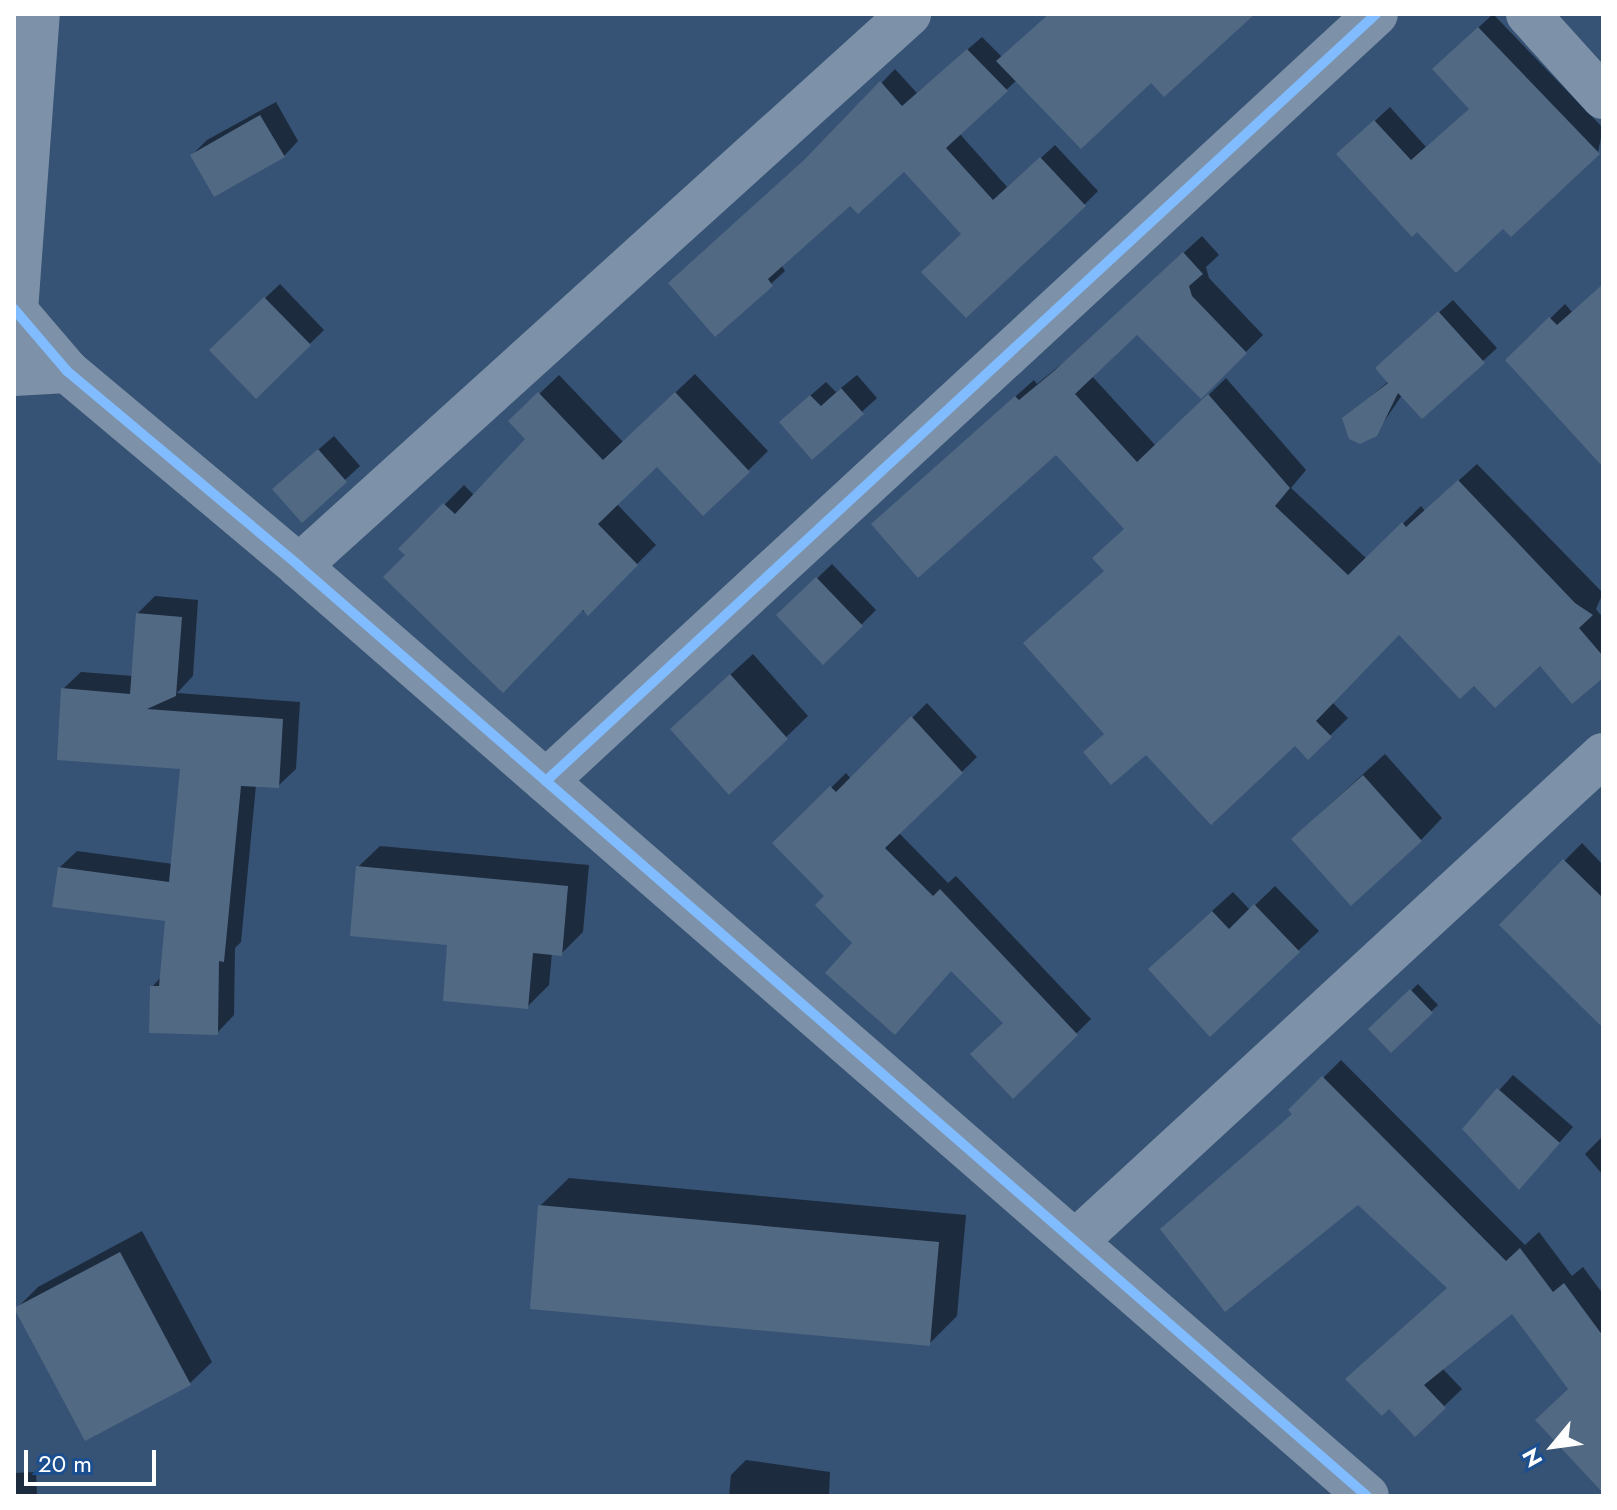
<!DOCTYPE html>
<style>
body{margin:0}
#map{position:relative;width:1617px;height:1510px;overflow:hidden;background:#365274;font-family:Jost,sans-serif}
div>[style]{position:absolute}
.shadow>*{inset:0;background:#0007}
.building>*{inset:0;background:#526984}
.minor>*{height:44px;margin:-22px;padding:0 22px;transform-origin:22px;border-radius:22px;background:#7d92a8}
.tertiary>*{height:44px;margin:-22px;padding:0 22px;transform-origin:22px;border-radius:22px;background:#7d92a8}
.cycleway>*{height:10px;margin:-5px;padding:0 5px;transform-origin:5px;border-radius:5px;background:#80bcff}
span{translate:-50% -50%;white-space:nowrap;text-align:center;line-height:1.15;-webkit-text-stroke:7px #1b4f8f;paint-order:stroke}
.frame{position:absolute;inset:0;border:16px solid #fff;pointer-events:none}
.north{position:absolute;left:1513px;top:1406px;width:80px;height:80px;-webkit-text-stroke:6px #1b4f8f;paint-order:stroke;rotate:241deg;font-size:22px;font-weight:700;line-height:32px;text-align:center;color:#fff}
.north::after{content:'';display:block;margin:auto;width:28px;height:36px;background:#fff;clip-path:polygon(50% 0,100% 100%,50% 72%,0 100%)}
.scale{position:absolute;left:24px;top:1450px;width:132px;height:36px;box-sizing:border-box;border:4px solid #fff;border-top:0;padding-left:10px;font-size:24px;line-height:28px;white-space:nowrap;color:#fff;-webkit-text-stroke:6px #1b4f8f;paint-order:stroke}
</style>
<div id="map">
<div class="shadow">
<i style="clip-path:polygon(1050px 14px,1252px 14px,1151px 80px,1017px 80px,959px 133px,1008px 188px,1055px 145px,1098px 191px,1084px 205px,963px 234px,904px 169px,850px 203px,781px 265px,785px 271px,716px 334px,818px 149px,895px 69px,917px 93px,982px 37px,1003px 58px)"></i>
<i style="clip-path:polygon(1493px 14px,1603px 128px,1598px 152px,1503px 226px,1354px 140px,1390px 107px,1426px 147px,1471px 108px,1450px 54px)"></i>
<i style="clip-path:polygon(276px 102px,298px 141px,284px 156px,192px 155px,207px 140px)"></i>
<i style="clip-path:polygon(1202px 236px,1219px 255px,1206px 267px,1209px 278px,1263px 335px,1201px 396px,1137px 332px,1091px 375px,1156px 446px,1226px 378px,1306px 470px,1291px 488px,1367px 559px,1421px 506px,1425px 511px,1477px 464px,1603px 593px,1596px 609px,1603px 618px,1603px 675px,1540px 663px,1474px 683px,1400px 633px,1332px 702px,1348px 718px,1308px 757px,1295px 744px,1086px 752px,1106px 732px,1106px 570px,1126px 528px,1056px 452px,892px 507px,1034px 380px,1037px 384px,1074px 354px)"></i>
<i style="clip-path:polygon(280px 284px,324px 330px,256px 396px,211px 350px)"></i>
<i style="clip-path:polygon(1603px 285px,1603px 466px,1508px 360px,1565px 304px,1572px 312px)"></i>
<i style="clip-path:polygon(1453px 300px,1497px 348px,1422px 417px,1402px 395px,1375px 435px,1345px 418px,1389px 381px,1391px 355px)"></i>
<i style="clip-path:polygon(695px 374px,768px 451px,704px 513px,657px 464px,616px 503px,656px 545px,588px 613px,401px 549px,464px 485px,475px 496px,528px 439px,511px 421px,559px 375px,623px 442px)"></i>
<i style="clip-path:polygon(857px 375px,877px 398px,812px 457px,796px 408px,826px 382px,836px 392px)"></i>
<i style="clip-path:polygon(334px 436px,360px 466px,302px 520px,289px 475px)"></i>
<i style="clip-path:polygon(832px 564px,876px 610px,824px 662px,779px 615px)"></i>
<i style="clip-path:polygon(155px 596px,198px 600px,193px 676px,177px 693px,300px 702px,296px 769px,278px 786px,256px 785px,241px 942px,235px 948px,234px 1015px,217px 1033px,152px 987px,162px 976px,168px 920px,59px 868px,77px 851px,173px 864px,182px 767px,63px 689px,81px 672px,133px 676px,137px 614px)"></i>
<i style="clip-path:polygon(753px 654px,808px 716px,729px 792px,694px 708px)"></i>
<i style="clip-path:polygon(927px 703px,977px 757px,899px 833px,948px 883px,956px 876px,1091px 1019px,1013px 1096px,1006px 1022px,952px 969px,855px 943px,827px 896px,775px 843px,846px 773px,851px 779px)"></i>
<i style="clip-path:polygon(1385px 754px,1442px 818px,1421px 840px,1315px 818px)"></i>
<i style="clip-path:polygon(1582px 843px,1603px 865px,1603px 1025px,1502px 925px)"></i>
<i style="clip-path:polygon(380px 846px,589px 865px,583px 932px,561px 954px,552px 953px,549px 985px,527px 1007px,358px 867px)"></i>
<i style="clip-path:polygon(1275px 886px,1319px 931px,1210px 1034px,1170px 949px,1233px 892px,1250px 910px)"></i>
<i style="clip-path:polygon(1418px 984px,1438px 1005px,1391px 1050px,1371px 1029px)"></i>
<i style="clip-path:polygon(1341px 1060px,1525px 1245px,1539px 1232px,1572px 1276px,1583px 1267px,1603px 1294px,1603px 1481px,1570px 1389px,1512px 1311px,1442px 1368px,1462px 1389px,1415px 1434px,1389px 1406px,1449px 1287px,1291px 1110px)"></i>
<i style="clip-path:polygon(1513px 1075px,1573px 1127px,1533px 1173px,1464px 1129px)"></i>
<i style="clip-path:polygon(1603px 1136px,1603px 1175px,1585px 1154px)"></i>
<i style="clip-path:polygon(569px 1178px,966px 1215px,957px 1316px,929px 1344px,540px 1206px)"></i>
<i style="clip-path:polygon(142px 1231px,212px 1362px,190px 1383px,16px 1309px,38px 1287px)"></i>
<i style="clip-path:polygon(746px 1460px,830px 1472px,829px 1496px,729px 1496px,731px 1475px)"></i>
<i style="clip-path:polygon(36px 1472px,37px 1496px,14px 1496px,14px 1473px)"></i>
</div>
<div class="building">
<i style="clip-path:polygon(1049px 14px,1255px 14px,1164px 97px,1151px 83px,1081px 149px,996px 61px)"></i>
<i style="clip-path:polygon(1478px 27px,1600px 154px,1511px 237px,1503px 229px,1456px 273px,1417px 232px,1412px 237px,1336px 154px,1374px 120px,1411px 160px,1469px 109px,1432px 69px)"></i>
<i style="clip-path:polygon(967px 49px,1008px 91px,946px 148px,993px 200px,1040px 157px,1086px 206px,966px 318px,921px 272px,961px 234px,904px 172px,858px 214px,850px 206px,768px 279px,773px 286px,715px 337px,668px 283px,805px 159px,880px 81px,902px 106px)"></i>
<i style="clip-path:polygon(260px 115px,285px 157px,214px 197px,190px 155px)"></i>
<i style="clip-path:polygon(1183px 252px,1203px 274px,1189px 286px,1192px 296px,1247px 353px,1201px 399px,1137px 335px,1075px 394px,1137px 462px,1208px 394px,1290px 488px,1275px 506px,1348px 575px,1402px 522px,1406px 527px,1458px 480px,1575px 603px,1593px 615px,1579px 628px,1603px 656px,1603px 678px,1572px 704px,1540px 666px,1495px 708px,1474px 686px,1460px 699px,1399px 635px,1316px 721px,1332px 737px,1308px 760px,1295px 746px,1211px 825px,1146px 755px,1111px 785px,1083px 752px,1104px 734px,1023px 643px,1104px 571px,1092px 558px,1124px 529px,1056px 455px,918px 578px,871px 524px,1015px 396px,1019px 400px,1054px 371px)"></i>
<i style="clip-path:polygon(1603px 284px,1603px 467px,1505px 360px,1549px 317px,1557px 325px)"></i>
<i style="clip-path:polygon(264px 297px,311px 345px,256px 399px,209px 350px)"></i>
<i style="clip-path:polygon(1438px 311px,1485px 363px,1422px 419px,1398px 393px,1377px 436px,1360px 444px,1349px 439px,1342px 418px,1388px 383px,1375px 368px)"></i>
<i style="clip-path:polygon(841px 388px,864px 414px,812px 460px,779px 422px,810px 395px,821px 406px)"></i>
<i style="clip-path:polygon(538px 392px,603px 460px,675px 392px,750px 472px,703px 516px,657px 467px,598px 524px,638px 565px,588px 616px,583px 610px,503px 693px,383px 577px,405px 555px,398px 549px,443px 503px,455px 514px,525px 439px,508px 421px)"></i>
<i style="clip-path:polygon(318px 449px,347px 482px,302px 523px,272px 489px)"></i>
<i style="clip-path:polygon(816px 577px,863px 626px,823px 665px,776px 615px)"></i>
<i style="clip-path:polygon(136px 613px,182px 617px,176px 696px,147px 709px,283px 719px,279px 788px,241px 786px,224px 962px,219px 961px,218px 1035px,149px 1033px,150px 986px,159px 986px,165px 921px,52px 907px,58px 867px,169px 882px,180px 769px,57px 760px,61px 688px,130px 694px)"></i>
<i style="clip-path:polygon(730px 674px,788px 739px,729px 795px,670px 729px)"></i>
<i style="clip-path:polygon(911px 716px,963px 773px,885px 848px,933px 896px,940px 889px,1078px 1035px,1013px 1099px,970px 1054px,1003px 1023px,951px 971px,895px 1035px,825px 973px,852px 943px,815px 905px,824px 896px,772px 843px,830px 786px,836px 792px)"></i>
<i style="clip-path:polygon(1363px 775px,1422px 841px,1351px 906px,1291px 839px)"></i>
<i style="clip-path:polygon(1563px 859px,1603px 898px,1603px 1028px,1499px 925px)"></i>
<i style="clip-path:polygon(356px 866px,568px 886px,562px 956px,533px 953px,528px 1009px,443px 1001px,447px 945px,350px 936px)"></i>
<i style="clip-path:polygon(1254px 904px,1300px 952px,1210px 1037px,1148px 969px,1212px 911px,1229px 929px)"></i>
<i style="clip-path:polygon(1410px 989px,1433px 1013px,1391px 1053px,1368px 1029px)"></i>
<i style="clip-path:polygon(1322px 1076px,1506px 1261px,1520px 1248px,1553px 1292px,1564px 1283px,1603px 1336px,1603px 1493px,1535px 1420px,1568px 1389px,1512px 1314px,1424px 1385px,1446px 1408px,1415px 1437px,1389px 1409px,1382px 1416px,1345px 1379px,1447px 1288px,1358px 1205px,1225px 1312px,1160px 1229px,1292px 1114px,1288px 1110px)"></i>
<i style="clip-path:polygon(1497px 1088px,1560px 1143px,1519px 1190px,1462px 1129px)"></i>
<i style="clip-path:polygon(538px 1205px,939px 1242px,930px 1346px,530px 1309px)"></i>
<i style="clip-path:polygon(120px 1252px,191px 1385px,85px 1441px,14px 1308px)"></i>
</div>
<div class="minor">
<i style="left:1528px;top:14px;width:112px;rotate:47.9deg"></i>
<i style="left:14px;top:309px;width:82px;rotate:49.5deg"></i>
<i style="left:67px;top:371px;width:303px;rotate:40deg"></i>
<i style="left:299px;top:566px;width:1416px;rotate:41.05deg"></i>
<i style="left:14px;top:374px;width:53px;rotate:-3.2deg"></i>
<i style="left:299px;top:566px;width:823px;rotate:-42.14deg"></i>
<i style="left:546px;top:781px;width:1130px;rotate:-42.74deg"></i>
<i style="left:1076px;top:1241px;width:717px;rotate:-42.68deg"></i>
</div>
<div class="tertiary">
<i style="left:14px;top:338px;width:325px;rotate:-85.8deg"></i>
</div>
<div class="cycleway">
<i style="left:14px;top:309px;width:82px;rotate:49.5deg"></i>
<i style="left:67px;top:371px;width:303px;rotate:40deg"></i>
<i style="left:299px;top:566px;width:1416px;rotate:41.05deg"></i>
<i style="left:546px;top:781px;width:1130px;rotate:-42.74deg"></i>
</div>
<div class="frame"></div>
<div class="north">N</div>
<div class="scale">20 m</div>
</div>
